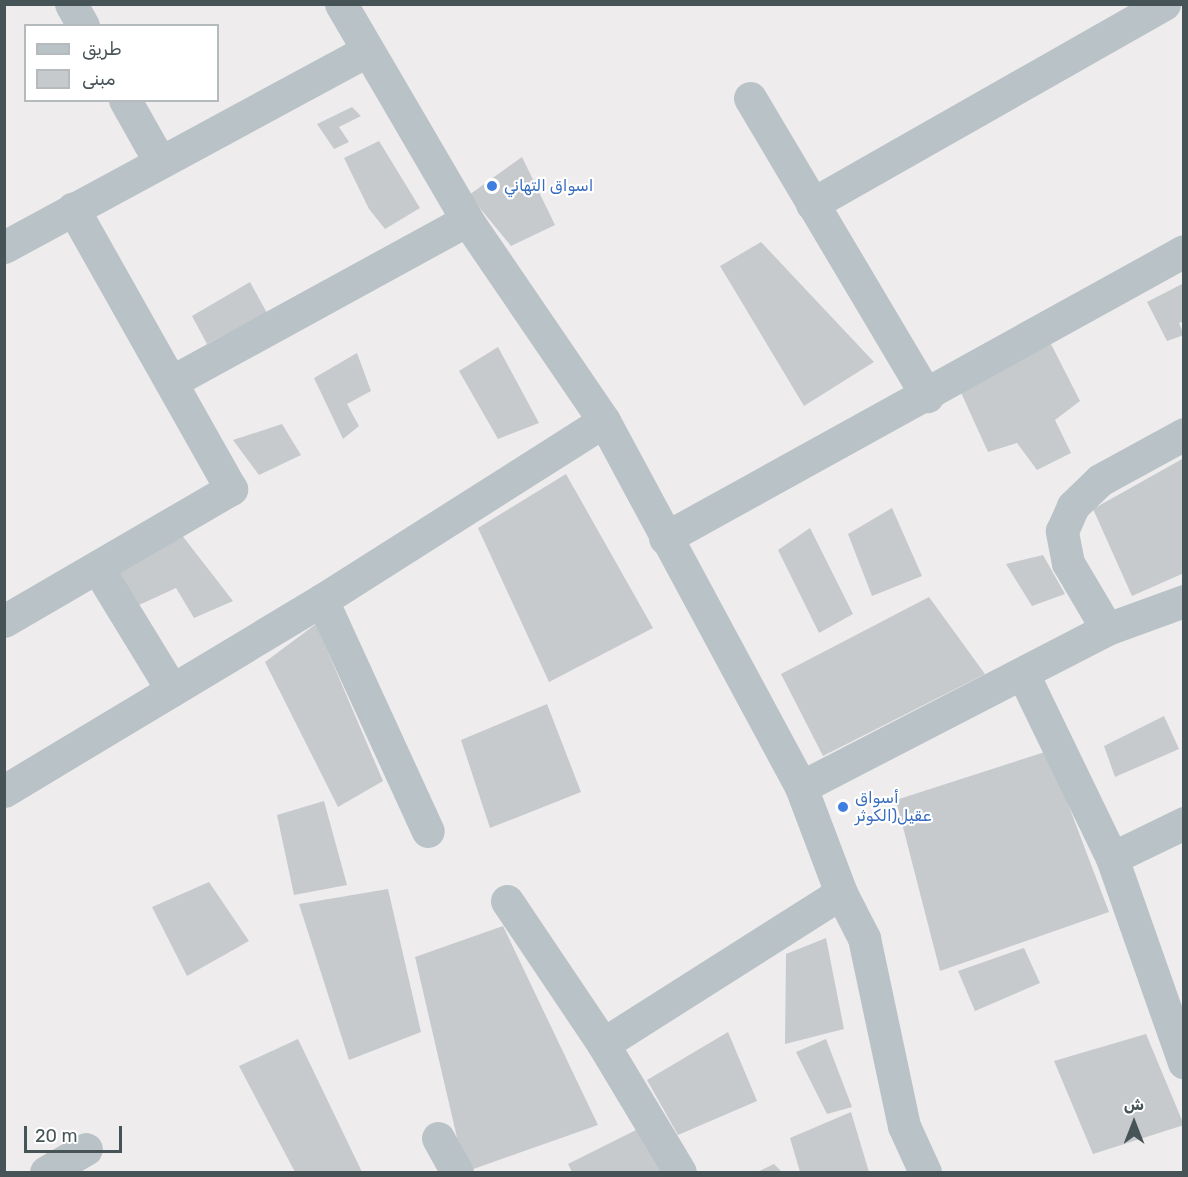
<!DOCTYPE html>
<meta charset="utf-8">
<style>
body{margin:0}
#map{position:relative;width:1188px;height:1177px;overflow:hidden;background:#efeced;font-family:Rubik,Vazirmatn,sans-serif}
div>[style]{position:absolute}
.building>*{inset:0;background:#c6cacd}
.minor>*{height:33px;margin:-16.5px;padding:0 16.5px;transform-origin:16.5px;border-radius:16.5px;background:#b9c3c7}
.dots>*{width:16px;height:16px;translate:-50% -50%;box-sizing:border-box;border:3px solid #fff;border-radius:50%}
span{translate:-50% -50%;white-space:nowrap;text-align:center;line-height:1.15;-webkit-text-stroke:4.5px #fff;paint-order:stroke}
.shop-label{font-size:16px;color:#366cbe}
.left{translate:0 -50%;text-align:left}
.frame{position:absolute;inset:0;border:6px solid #465357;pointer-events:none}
.legend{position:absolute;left:24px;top:24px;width:195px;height:78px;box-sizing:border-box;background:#fff;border:2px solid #b5babc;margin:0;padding:8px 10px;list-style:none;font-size:18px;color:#465357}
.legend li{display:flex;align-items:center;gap:12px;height:30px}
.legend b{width:30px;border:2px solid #b5babc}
.north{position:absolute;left:1104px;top:1093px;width:60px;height:60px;-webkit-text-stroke:4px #fff;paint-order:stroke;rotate:0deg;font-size:16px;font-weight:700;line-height:24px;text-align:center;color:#465357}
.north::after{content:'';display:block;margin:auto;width:21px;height:27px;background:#465357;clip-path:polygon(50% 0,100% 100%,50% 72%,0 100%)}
.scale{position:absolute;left:24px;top:1126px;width:98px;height:27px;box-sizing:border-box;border:3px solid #465357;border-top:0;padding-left:8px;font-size:18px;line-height:21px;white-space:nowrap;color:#465357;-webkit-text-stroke:4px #fff;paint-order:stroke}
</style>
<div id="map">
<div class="building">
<i style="clip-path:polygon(352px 107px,361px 116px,339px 127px,349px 142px,334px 149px,317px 124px)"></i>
<i style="clip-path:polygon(379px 141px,420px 208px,385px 229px,369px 209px,344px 158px)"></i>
<i style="clip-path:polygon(522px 157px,555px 225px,511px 246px,469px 195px)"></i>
<i style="clip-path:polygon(761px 242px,874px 362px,804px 406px,720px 266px)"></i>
<i style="clip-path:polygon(250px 282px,267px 313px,207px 344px,192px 316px)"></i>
<i style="clip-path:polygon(1184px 283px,1184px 321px,1179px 323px,1184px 335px,1167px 341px,1147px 302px)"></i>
<i style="clip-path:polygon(1051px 344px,1080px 401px,1055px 420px,1071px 453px,1037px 470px,1017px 443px,988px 452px,958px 386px)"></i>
<i style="clip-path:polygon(498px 347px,539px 423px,498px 439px,459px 371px)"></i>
<i style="clip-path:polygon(357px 353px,371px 391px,347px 404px,359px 426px,343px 439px,314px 378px)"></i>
<i style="clip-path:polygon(282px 424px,301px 455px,259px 475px,233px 440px)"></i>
<i style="clip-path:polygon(1184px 458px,1184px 573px,1132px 596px,1093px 509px)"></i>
<i style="clip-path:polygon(566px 474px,653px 628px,549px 682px,478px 528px)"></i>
<i style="clip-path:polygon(892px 508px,922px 576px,872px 596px,848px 534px)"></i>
<i style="clip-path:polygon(810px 528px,853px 614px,819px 633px,778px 550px)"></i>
<i style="clip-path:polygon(181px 534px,233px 601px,194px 618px,176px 588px,139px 605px,116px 567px)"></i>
<i style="clip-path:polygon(1043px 555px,1065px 594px,1032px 606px,1006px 564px)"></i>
<i style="clip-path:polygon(929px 597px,985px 674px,823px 756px,781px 674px)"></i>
<i style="clip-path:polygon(316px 624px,383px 781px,338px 807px,265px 662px)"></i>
<i style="clip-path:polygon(547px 704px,581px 792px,490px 828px,461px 740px)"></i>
<i style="clip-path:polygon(1164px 716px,1179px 749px,1115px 777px,1104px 746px)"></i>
<i style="clip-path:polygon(1048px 751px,1109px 912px,940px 971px,896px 800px)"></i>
<i style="clip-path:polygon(324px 801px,347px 885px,294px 895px,277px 815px)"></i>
<i style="clip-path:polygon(209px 882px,249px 941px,187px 976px,152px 907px)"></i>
<i style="clip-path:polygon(388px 889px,421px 1032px,349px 1060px,299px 904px)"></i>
<i style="clip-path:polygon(503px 926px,598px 1125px,465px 1172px,415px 957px)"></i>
<i style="clip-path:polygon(826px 938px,844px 1029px,785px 1044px,786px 954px)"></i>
<i style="clip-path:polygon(1024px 948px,1040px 983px,975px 1011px,958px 971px)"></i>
<i style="clip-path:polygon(728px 1032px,757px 1101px,678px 1135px,647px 1080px)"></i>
<i style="clip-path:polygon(1146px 1034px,1184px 1125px,1093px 1154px,1054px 1061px)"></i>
<i style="clip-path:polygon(298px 1039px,362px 1172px,295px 1172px,239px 1066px)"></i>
<i style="clip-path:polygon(826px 1039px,852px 1107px,827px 1114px,796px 1052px)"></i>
<i style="clip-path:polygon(851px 1112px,869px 1172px,800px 1172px,790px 1138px)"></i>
<i style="clip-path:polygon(644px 1126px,668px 1172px,572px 1172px,568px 1164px)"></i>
<i style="clip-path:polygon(774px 1164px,782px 1172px,757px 1172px)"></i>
</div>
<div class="minor">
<i style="left:71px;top:4px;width:25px;rotate:61deg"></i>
<i style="left:341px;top:4px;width:250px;rotate:59.7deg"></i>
<i style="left:467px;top:220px;width:243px;rotate:55.7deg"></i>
<i style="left:604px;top:421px;width:416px;rotate:61.7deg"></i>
<i style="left:801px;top:787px;width:113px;rotate:69.3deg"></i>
<i style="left:841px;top:893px;width:51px;rotate:62.9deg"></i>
<i style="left:864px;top:938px;width:192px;rotate:78deg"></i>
<i style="left:904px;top:1126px;width:51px;rotate:65.5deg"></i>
<i style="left:750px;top:98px;width:347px;rotate:59.3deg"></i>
<i style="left:125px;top:100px;width:71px;rotate:60.6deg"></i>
<i style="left:812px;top:204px;width:405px;rotate:-29.6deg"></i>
<i style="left:4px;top:247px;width:412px;rotate:-28.4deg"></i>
<i style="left:171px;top:382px;width:337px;rotate:-28.7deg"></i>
<i style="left:665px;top:538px;width:593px;rotate:-28.94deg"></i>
<i style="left:97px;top:567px;width:144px;rotate:58.6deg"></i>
<i style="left:322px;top:600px;width:254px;rotate:65.4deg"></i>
<i style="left:4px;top:621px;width:263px;rotate:-30.2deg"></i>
<i style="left:231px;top:489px;width:322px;rotate:-119.4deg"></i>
<i style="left:1107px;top:629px;width:77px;rotate:-120.6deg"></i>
<i style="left:1068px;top:563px;width:33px;rotate:-101deg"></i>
<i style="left:1062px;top:531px;width:27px;rotate:-66deg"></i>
<i style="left:1073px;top:506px;width:37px;rotate:-44deg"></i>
<i style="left:1100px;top:480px;width:96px;rotate:-28.7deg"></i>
<i style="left:1023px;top:674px;width:204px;rotate:64.2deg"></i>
<i style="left:1112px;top:858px;width:217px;rotate:70.6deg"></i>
<i style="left:801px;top:787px;width:344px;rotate:-27.3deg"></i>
<i style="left:1107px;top:629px;width:82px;rotate:-20deg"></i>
<i style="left:4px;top:791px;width:371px;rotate:-31deg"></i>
<i style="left:322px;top:600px;width:334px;rotate:-32.4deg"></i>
<i style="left:1112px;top:858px;width:80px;rotate:-25.9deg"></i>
<i style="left:507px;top:901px;width:172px;rotate:56.1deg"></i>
<i style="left:603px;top:1044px;width:149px;rotate:59deg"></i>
<i style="left:603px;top:1044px;width:282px;rotate:-32.4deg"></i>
<i style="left:438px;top:1138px;width:39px;rotate:61deg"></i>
<i style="left:46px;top:1172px;width:46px;rotate:-29.9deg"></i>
</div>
<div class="dots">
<i style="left:492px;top:186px;background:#3f7fe0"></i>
<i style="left:843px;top:807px;background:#3f7fe0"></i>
</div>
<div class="shop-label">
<span class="left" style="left:504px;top:186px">اسواق التهاني</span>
<span class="left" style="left:855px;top:807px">أسواق<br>عقيل(الكوثر</span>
</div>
<div class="frame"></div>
<ul class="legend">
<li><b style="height:8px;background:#b9c3c7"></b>طريق</li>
<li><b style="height:16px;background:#c6cacd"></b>مبنى</li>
</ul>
<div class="north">ش</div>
<div class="scale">20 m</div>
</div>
